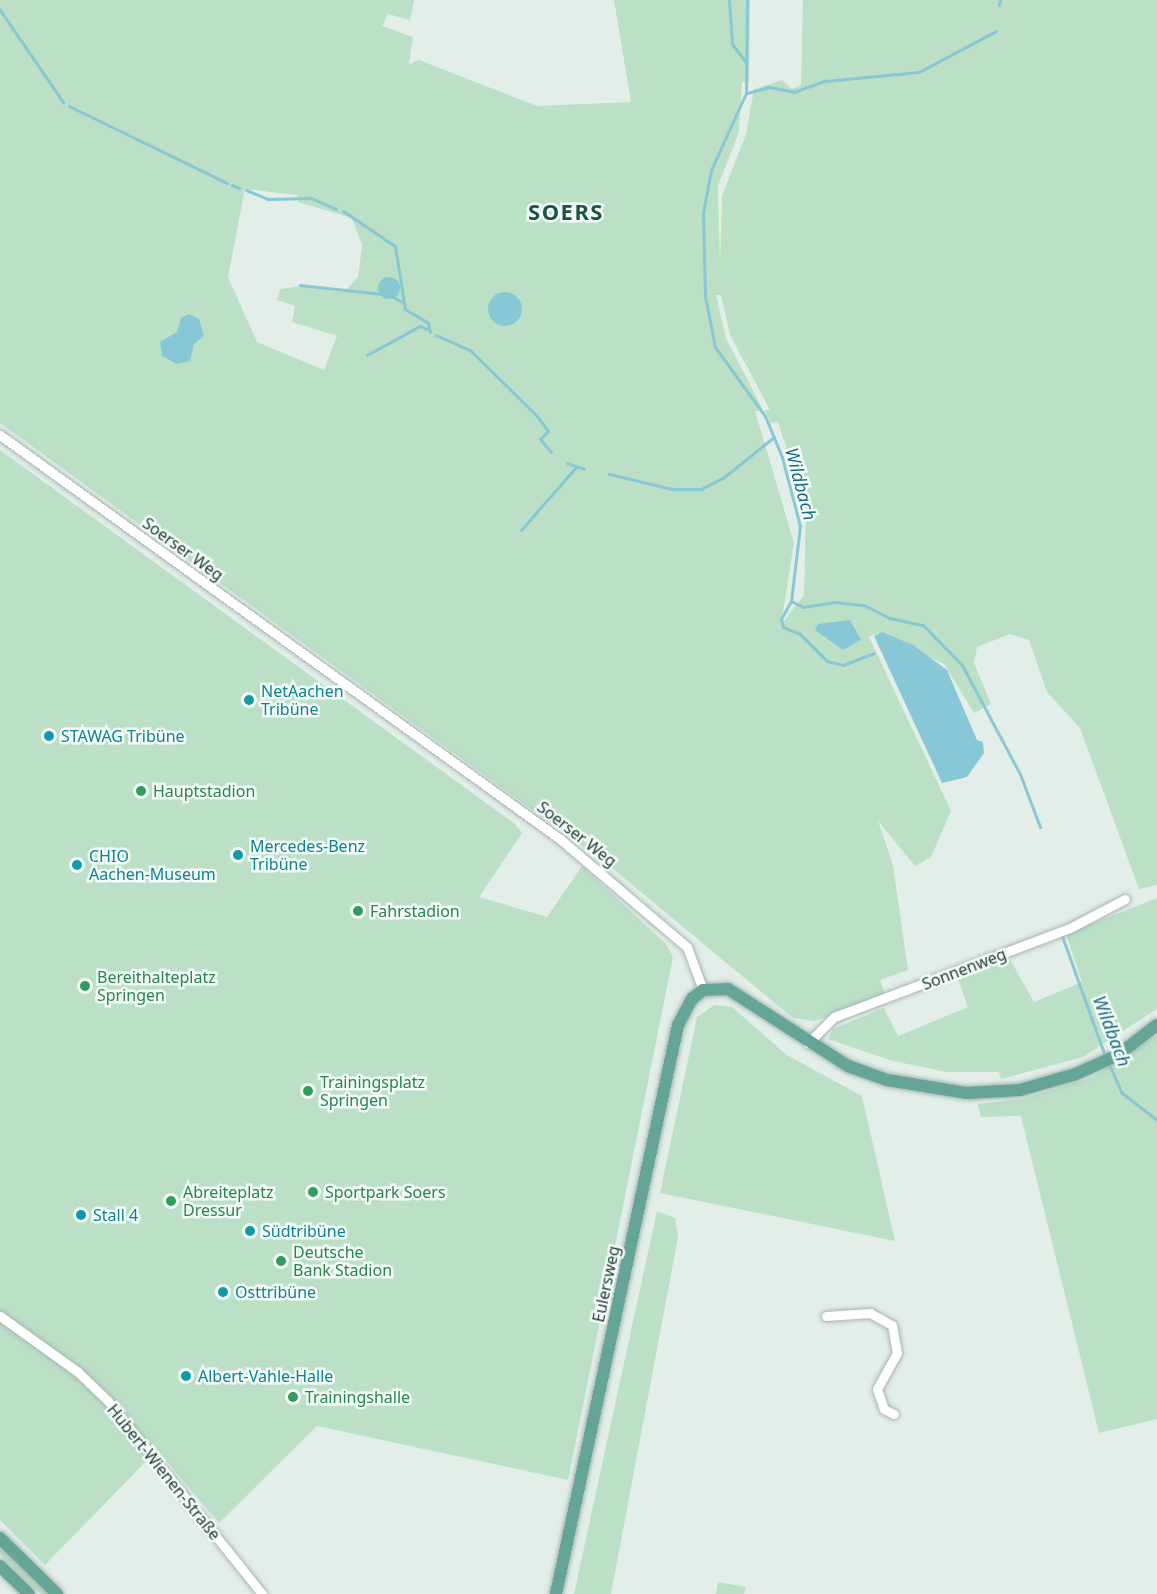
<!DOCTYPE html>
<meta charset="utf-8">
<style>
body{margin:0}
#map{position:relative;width:1157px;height:1594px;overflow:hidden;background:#e3eee9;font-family:"Noto Sans",sans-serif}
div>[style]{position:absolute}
.green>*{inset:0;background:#bbe0c6}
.water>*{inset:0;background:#88c7d5}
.round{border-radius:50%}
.stream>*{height:3px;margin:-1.5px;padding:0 1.5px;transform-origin:1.5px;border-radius:1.5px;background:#88c7d5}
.roads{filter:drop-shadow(0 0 2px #a5b6b1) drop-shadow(0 0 2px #a5b6b1)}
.minor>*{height:9px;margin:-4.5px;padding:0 4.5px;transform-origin:4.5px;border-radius:4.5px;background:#fff}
.major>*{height:12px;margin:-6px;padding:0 6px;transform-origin:6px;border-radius:6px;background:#65a597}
.dots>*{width:16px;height:16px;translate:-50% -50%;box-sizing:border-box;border:3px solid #f4faf7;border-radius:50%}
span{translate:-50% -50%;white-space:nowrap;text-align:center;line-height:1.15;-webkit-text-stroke:5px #f4faf7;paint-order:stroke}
.street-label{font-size:16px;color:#214039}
.culture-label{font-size:16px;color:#0d838f}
.left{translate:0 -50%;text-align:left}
.leisure-label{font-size:16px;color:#27864d}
.water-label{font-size:18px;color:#186b80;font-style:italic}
.district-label{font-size:22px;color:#1c5348;font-weight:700;letter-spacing:1.5px}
</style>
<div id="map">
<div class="green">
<i style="clip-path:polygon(evenodd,0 0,414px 0,410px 20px,388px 14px,382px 26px,413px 37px,409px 64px,419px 60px,537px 106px,631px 102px,614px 0,750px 0,749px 81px,742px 82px,739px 132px,718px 186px,720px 265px,722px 196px,746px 134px,754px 89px,782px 80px,792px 89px,801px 85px,803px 0,1157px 0,1157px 885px,1139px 889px,1080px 728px,1047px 692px,1029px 640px,1010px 634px,977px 647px,974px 663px,991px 704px,974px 713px,944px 664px,878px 633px,869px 637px,951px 811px,931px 857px,915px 866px,878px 821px,893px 865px,908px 970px,880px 980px,885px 994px,815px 1021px,793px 1018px,607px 864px,0 423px,0 0,245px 189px,297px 195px,298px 202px,352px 218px,362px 245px,358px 277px,344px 292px,301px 286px,280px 289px,277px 300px,295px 306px,292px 322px,337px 336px,324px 370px,257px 342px,228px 277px,245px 189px,0 0,716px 295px,721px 295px,730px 335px,770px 410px,763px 410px,726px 338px,716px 295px,0 0,764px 410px,771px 423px,778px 422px,806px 509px,804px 595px,781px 625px,794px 543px,755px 411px,764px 410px)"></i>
<i style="clip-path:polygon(0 450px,515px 824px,522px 833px,479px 897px,547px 917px,582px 866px,666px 944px,673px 957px,568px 1480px,317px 1426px,219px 1523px,157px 1450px,45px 1565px,0 1520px)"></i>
<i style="clip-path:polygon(1157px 898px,1157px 1009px,1083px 1057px,1001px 1079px,999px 1072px,947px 1072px,893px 1061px,828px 1039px,833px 1029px,884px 1008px,898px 1036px,968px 1007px,957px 977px,1009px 958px,1034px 1002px,1082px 982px,1066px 934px)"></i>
<i style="clip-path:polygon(714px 1005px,732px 1007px,787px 1055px,862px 1096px,895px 1241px,660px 1193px,697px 1017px)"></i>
<i style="clip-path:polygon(1157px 1035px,1157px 1419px,1099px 1433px,1021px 1116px,981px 1117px,978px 1104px,1023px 1099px,1093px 1077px)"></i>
<i style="clip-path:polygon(657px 1211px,675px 1218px,678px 1237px,611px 1594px,574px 1594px)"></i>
<i style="clip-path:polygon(0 1547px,49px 1594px,40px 1594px,0 1555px)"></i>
<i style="clip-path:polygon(718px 1582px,746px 1587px,744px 1594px,716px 1594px)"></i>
</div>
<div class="water">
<i class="round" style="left:378px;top:277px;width:22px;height:22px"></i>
<i class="round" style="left:488px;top:292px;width:34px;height:34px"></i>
<i style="clip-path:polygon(189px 314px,199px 319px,204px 336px,194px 344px,190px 361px,177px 364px,162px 356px,160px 342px,177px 332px,181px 318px)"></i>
<i style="clip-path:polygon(850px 620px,861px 640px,843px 650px,815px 630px,818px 624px)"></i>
<i style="clip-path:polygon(882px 632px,913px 645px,947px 670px,977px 740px,983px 742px,984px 753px,967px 777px,942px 783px,874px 636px)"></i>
</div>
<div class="stream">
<i style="left:729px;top:0;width:44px;rotate:86.1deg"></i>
<i style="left:732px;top:44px;width:21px;rotate:53deg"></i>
<i style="left:747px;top:0;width:93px;rotate:90.6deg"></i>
<i style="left:746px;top:93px;width:85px;rotate:114.4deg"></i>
<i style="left:711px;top:170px;width:44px;rotate:100.5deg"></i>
<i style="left:703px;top:213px;width:83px;rotate:88.6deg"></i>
<i style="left:705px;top:296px;width:52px;rotate:78.9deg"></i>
<i style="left:715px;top:347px;width:85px;rotate:54.1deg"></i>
<i style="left:765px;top:416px;width:44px;rotate:67.5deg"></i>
<i style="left:782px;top:457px;width:71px;rotate:75.4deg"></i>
<i style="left:800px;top:526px;width:76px;rotate:96.8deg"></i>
<i style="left:791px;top:601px;width:13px;rotate:27deg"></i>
<i style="left:803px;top:607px;width:31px;rotate:-9deg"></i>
<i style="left:834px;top:602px;width:30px;rotate:6deg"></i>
<i style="left:864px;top:605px;width:28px;rotate:27deg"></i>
<i style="left:889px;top:618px;width:35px;rotate:12deg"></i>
<i style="left:923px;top:625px;width:56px;rotate:45.7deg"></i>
<i style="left:962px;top:665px;width:123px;rotate:62deg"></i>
<i style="left:1020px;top:774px;width:57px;rotate:69.3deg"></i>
<i style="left:999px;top:5px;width:5px;rotate:-79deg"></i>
<i style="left:0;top:10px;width:112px;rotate:55.6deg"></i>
<i style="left:747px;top:93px;width:23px;rotate:-15deg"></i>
<i style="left:769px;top:87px;width:25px;rotate:11deg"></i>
<i style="left:794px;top:92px;width:33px;rotate:-20deg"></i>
<i style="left:825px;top:81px;width:94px;rotate:-5.5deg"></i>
<i style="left:919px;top:72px;width:87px;rotate:-28deg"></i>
<i style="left:69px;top:106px;width:176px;rotate:26deg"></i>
<i style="left:232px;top:185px;width:8px;rotate:23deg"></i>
<i style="left:246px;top:190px;width:24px;rotate:22deg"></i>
<i style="left:268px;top:199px;width:43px;rotate:-1.3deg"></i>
<i style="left:311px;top:198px;width:27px;rotate:24deg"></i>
<i style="left:343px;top:211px;width:63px;rotate:33.9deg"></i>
<i style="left:395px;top:246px;width:64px;rotate:81deg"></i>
<i style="left:405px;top:309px;width:27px;rotate:31deg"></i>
<i style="left:428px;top:323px;width:9px;rotate:77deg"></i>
<i style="left:300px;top:285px;width:82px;rotate:6.3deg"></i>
<i style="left:393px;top:297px;width:13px;rotate:29deg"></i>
<i style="left:436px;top:335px;width:37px;rotate:24deg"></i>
<i style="left:470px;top:350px;width:93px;rotate:44.6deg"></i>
<i style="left:536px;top:415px;width:20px;rotate:53deg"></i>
<i style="left:548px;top:431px;width:11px;rotate:135deg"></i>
<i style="left:540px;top:439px;width:17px;rotate:50deg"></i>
<i style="left:367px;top:355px;width:60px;rotate:-28.7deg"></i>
<i style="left:420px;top:326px;width:8px;rotate:23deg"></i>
<i style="left:567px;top:463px;width:18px;rotate:19deg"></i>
<i style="left:609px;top:474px;width:65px;rotate:13.4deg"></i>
<i style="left:672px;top:489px;width:29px"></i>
<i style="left:701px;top:489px;width:25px;rotate:-27deg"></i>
<i style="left:723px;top:478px;width:65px;rotate:-38.8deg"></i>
<i style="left:521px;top:530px;width:84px;rotate:-48.9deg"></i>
<i style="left:791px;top:601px;width:21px;rotate:119deg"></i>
<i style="left:781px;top:619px;width:8px;rotate:76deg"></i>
<i style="left:783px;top:627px;width:18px;rotate:22deg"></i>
<i style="left:800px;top:634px;width:38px;rotate:45deg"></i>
<i style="left:827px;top:661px;width:16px;rotate:14deg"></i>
<i style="left:843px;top:665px;width:33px;rotate:-21deg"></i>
<i style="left:1062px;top:936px;width:127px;rotate:70.3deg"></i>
<i style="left:1108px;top:1062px;width:34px;rotate:66deg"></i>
<i style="left:1122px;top:1093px;width:44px;rotate:37.6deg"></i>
</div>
<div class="roads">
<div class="minor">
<i style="left:0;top:435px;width:691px;rotate:35.81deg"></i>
<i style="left:560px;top:839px;width:167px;rotate:40.4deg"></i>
<i style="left:687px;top:947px;width:46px;rotate:69.6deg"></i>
<i style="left:808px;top:1043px;width:37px;rotate:-45deg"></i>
<i style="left:834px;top:1017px;width:252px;rotate:-20.7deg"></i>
<i style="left:1070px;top:928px;width:62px;rotate:-27.8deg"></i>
<i style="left:0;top:1316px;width:96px;rotate:35.7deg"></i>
<i style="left:78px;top:1372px;width:42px;rotate:44deg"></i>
<i style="left:108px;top:1401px;width:247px;rotate:51.4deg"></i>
<i style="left:826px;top:1316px;width:44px;rotate:-3.9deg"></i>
<i style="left:870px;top:1313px;width:25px;rotate:29deg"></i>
<i style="left:892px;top:1325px;width:28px;rotate:80deg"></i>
<i style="left:897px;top:1353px;width:41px;rotate:119.1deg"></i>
<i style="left:877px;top:1389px;width:21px;rotate:71deg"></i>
<i style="left:884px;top:1409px;width:11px;rotate:27deg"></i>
</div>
<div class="major">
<i style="left:0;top:1538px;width:80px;rotate:44.5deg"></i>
<i style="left:0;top:1566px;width:40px;rotate:44deg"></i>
<i style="left:556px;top:1594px;width:582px;rotate:-77.9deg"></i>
<i style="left:678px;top:1025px;width:30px;rotate:-62deg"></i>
<i style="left:692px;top:999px;width:14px;rotate:-39deg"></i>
<i style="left:703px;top:990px;width:25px;rotate:-2deg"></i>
<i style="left:728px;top:989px;width:143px;rotate:32.7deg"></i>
<i style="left:848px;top:1066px;width:41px;rotate:19.7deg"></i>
<i style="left:887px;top:1080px;width:80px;rotate:9.3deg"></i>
<i style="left:966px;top:1093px;width:54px;rotate:-3.2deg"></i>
<i style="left:1020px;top:1090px;width:58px;rotate:-15.9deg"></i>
<i style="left:1076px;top:1074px;width:46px;rotate:-24.3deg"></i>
<i style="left:1118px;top:1055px;width:49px;rotate:-37.6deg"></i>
</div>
</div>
<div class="dots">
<i style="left:249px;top:700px;background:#0f9aa8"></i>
<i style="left:49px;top:736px;background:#0f9aa8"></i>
<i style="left:141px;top:791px;background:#2e9e5b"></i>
<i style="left:238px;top:855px;background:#0f9aa8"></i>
<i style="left:77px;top:865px;background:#0f9aa8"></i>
<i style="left:358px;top:911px;background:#2e9e5b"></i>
<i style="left:85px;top:986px;background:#2e9e5b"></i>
<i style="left:308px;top:1091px;background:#2e9e5b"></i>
<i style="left:313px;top:1192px;background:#2e9e5b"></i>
<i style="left:171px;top:1201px;background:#2e9e5b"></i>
<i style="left:81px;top:1215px;background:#0f9aa8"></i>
<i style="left:250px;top:1231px;background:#0f9aa8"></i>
<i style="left:281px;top:1261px;background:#2e9e5b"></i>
<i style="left:223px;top:1292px;background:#0f9aa8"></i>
<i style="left:186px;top:1376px;background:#0f9aa8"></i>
<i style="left:293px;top:1397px;background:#2e9e5b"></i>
</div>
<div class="street-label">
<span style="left:183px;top:549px;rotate:36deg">Soerser Weg</span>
<span style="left:577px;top:834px;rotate:38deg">Soerser Weg</span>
<span style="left:964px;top:969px;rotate:-21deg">Sonnenweg</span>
<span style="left:606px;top:1284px;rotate:-78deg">Eulersweg</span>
<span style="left:164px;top:1472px;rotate:51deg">Hubert-Wienen-Straße</span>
</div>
<div class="culture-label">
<span class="left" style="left:261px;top:700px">NetAachen<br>Tribüne</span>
<span class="left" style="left:61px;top:736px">STAWAG Tribüne</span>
<span class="left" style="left:250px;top:855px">Mercedes-Benz<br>Tribüne</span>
<span class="left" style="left:89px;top:865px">CHIO<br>Aachen-Museum</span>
<span class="left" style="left:93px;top:1215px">Stall 4</span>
<span class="left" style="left:262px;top:1231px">Südtribüne</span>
<span class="left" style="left:235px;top:1292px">Osttribüne</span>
<span class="left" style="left:198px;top:1376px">Albert-Vahle-Halle</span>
</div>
<div class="leisure-label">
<span class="left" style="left:153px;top:791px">Hauptstadion</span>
<span class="left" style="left:370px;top:911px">Fahrstadion</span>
<span class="left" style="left:97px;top:986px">Bereithalteplatz<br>Springen</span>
<span class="left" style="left:320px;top:1091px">Trainingsplatz<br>Springen</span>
<span class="left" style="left:183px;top:1201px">Abreiteplatz<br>Dressur</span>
<span class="left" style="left:325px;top:1192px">Sportpark Soers</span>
<span class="left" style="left:293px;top:1261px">Deutsche<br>Bank Stadion</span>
<span class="left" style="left:305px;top:1397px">Trainingshalle</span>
</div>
<div class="water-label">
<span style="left:801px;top:484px;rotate:75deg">Wildbach</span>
<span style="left:1112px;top:1031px;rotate:69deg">Wildbach</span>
</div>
<div class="district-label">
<span style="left:566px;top:212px">SOERS</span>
</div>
</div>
